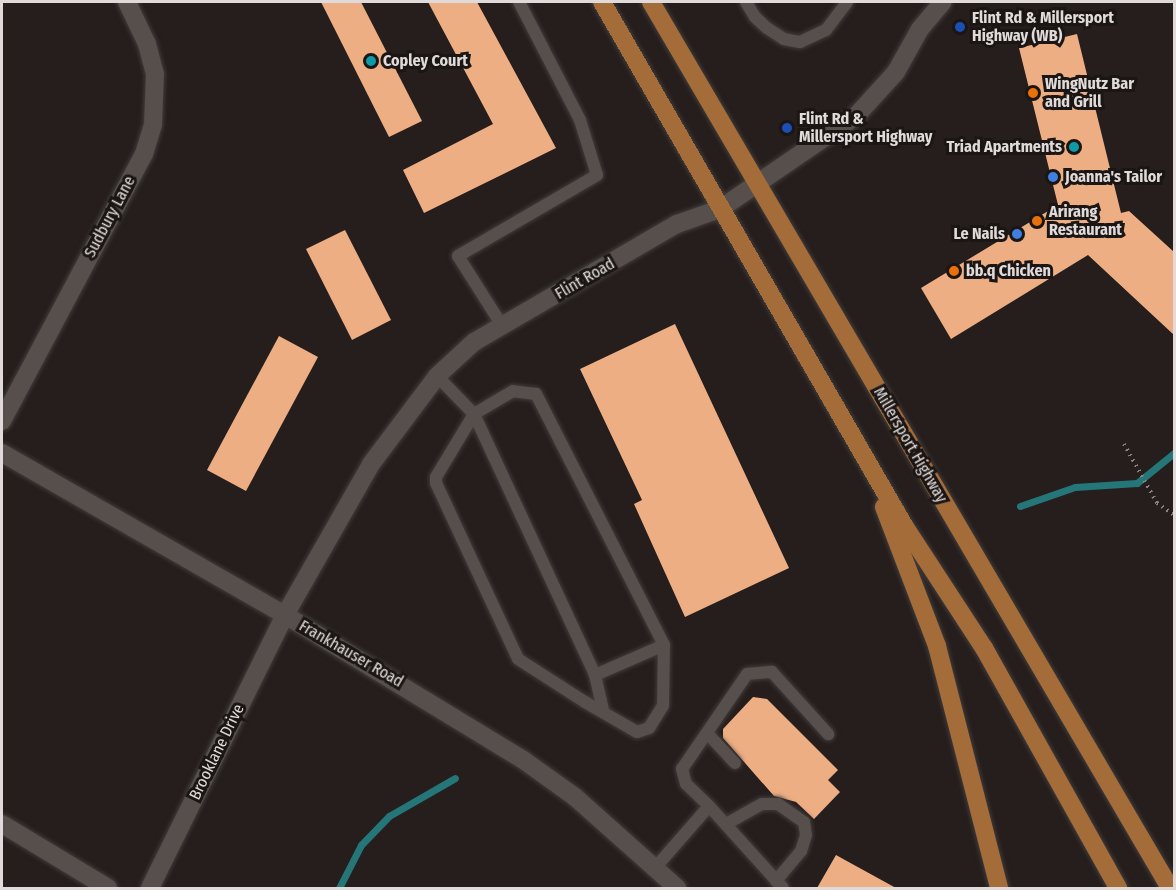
<!DOCTYPE html>
<style>
body{margin:0}
#map{position:relative;width:1176px;height:890px;overflow:hidden;background:#251e1c;font-family:"Fira Sans Condensed",sans-serif}
div>[style]{position:absolute}
.stream>*{height:7px;margin:-3.5px;padding:0 3.5px;transform-origin:3.5px;border-radius:3.5px;background:#257679}
.building>*{inset:0;background:#eeae83}
.path>*{height:4px;margin-top:-2px;transform-origin:0;background:repeating-linear-gradient(90deg,#898382 0 1.5px,transparent 0 6px)}
.roads{filter:drop-shadow(0 0 2px #403b3a) drop-shadow(0 0 2px #403b3a)}
.lane>*{height:12px;margin:-6px;padding:0 6px;transform-origin:6px;border-radius:6px;background:#564f4c}
.street>*{height:18px;margin:-9px;padding:0 9px;transform-origin:9px;border-radius:9px;background:#564f4c}
.secondary>*{height:18px;margin:-9px;padding:0 9px;transform-origin:9px;border-radius:9px;background:#564f4c}
.primary>*{height:18px;margin:-9px;padding:0 9px;transform-origin:9px;border-radius:9px;background:#a46c39}
.dots>*{width:16px;height:16px;translate:-50% -50%;box-sizing:border-box;border:3px solid #1b1513;border-radius:50%}
span{translate:-50% -50%;white-space:nowrap;text-align:center;line-height:1.15;-webkit-text-stroke:6px #1b1513;paint-order:stroke}
.poi-label{font-size:16px;color:#e0dbda;font-weight:700}
.left{translate:0 -50%;text-align:left}
.right{translate:-100% -50%;text-align:right}
.street-label{font-size:16px;color:#e0dbda}
.frame{position:absolute;inset:0;border:3px solid #e0dbda;pointer-events:none}
</style>
<div id="map">
<div class="stream">
<i style="left:1020px;top:506px;width:58px;rotate:-19.1deg"></i>
<i style="left:1075px;top:487px;width:62px;rotate:-3.7deg"></i>
<i style="left:1137px;top:483px;width:48px;rotate:-39deg"></i>
<i style="left:339px;top:888px;width:48px;rotate:-62.9deg"></i>
<i style="left:361px;top:845px;width:40px;rotate:-46deg"></i>
<i style="left:389px;top:816px;width:76px;rotate:-29.9deg"></i>
</div>
<div class="building">
<i style="clip-path:polygon(321px 2px,361px 2px,422px 121px,389px 137px)"></i>
<i style="clip-path:polygon(428px 2px,477px 2px,556px 148px,424px 213px,403px 170px,493px 124px)"></i>
<i style="clip-path:polygon(1077px 34px,1121px 213px,1129px 211px,1174px 252px,1174px 335px,1088px 255px,951px 339px,921px 288px,1058px 205px,1019px 48px)"></i>
<i style="clip-path:polygon(345px 230px,391px 320px,352px 340px,306px 249px)"></i>
<i style="clip-path:polygon(675px 324px,789px 568px,685px 617px,634px 504px,642px 500px,580px 369px)"></i>
<i style="clip-path:polygon(279px 336px,318px 357px,246px 491px,207px 470px)"></i>
<i style="clip-path:polygon(753px 697px,767px 699px,838px 770px,828px 780px,840px 792px,814px 819px,796px 802px,774px 796px,723px 738px,723px 729px)"></i>
<i style="clip-path:polygon(836px 855px,845px 860px,896px 888px,817px 888px)"></i>
</div>
<div class="path">
<i style="left:1124px;top:444px;width:68px;rotate:60.8deg"></i>
<i style="left:1157px;top:503px;width:21px;rotate:35deg"></i>
</div>
<div class="roads">
<div class="lane">
<i style="left:746px;top:2px;width:17px;rotate:59deg"></i>
<i style="left:755px;top:17px;width:16px;rotate:43deg"></i>
<i style="left:767px;top:28px;width:20px;rotate:33deg"></i>
<i style="left:784px;top:39px;width:16px;rotate:11deg"></i>
<i style="left:800px;top:42px;width:29px;rotate:-25deg"></i>
<i style="left:826px;top:30px;width:35px;rotate:-53deg"></i>
<i style="left:503px;top:327px;width:84px;rotate:-122.4deg"></i>
<i style="left:458px;top:256px;width:161px;rotate:-30.2deg"></i>
<i style="left:597px;top:175px;width:58px;rotate:-107.2deg"></i>
<i style="left:580px;top:120px;width:133px;rotate:-117.3deg"></i>
<i style="left:437px;top:376px;width:53px;rotate:45.8deg"></i>
<i style="left:474px;top:414px;width:74px;rotate:121.1deg"></i>
<i style="left:436px;top:477px;width:6px;rotate:90deg"></i>
<i style="left:436px;top:483px;width:194px;rotate:65deg"></i>
<i style="left:518px;top:659px;width:80px;rotate:32.7deg"></i>
<i style="left:585px;top:702px;width:60px;rotate:30deg"></i>
<i style="left:637px;top:732px;width:13px;rotate:-18deg"></i>
<i style="left:649px;top:728px;width:26px;rotate:-58deg"></i>
<i style="left:663px;top:706px;width:61px;rotate:-89.1deg"></i>
<i style="left:664px;top:645px;width:282px;rotate:-117deg"></i>
<i style="left:536px;top:394px;width:23px;rotate:-173deg"></i>
<i style="left:513px;top:391px;width:45px;rotate:149.5deg"></i>
<i style="left:474px;top:414px;width:288px;rotate:65.1deg"></i>
<i style="left:595px;top:675px;width:39px;rotate:77deg"></i>
<i style="left:595px;top:675px;width:75px;rotate:-23.5deg"></i>
<i style="left:707px;top:733px;width:41px;rotate:47deg"></i>
<i style="left:709px;top:806px;width:110px;rotate:47.9deg"></i>
<i style="left:726px;top:824px;width:41px;rotate:-29.1deg"></i>
<i style="left:762px;top:804px;width:16px"></i>
<i style="left:778px;top:804px;width:32px;rotate:35deg"></i>
<i style="left:804px;top:822px;width:13px;rotate:81deg"></i>
<i style="left:806px;top:835px;width:17px;rotate:107deg"></i>
<i style="left:801px;top:851px;width:39px;rotate:130deg"></i>
<i style="left:655px;top:868px;width:82px;rotate:-48.9deg"></i>
<i style="left:709px;top:806px;width:32px;rotate:-136deg"></i>
<i style="left:686px;top:784px;width:16px;rotate:-105deg"></i>
<i style="left:682px;top:769px;width:115px;rotate:-55.6deg"></i>
<i style="left:747px;top:674px;width:25px;rotate:-5deg"></i>
<i style="left:772px;top:672px;width:84px;rotate:47.9deg"></i>
</div>
<div class="street">
<i style="left:2px;top:421px;width:302px;rotate:-62deg"></i>
<i style="left:144px;top:154px;width:30px;rotate:-73deg"></i>
<i style="left:153px;top:125px;width:51px;rotate:-87.8deg"></i>
<i style="left:155px;top:74px;width:31px;rotate:-105deg"></i>
<i style="left:147px;top:44px;width:47px;rotate:-115.5deg"></i>
<i style="left:2px;top:824px;width:124px;rotate:31.1deg"></i>
<i style="left:150px;top:888px;width:305px;rotate:-63.7deg"></i>
<i style="left:285px;top:615px;width:277px;rotate:31.3deg"></i>
<i style="left:522px;top:759px;width:65px;rotate:35.6deg"></i>
<i style="left:575px;top:797px;width:137px;rotate:41.7deg"></i>
</div>
<div class="secondary">
<i style="left:2px;top:453px;width:326px;rotate:29.8deg"></i>
<i style="left:285px;top:615px;width:174px;rotate:-60.3deg"></i>
<i style="left:371px;top:464px;width:110px;rotate:-53.1deg"></i>
<i style="left:437px;top:376px;width:50px;rotate:-42.6deg"></i>
<i style="left:474px;top:342px;width:235px;rotate:-30.2deg"></i>
<i style="left:677px;top:224px;width:46px;rotate:-19.2deg"></i>
<i style="left:720px;top:209px;width:165px;rotate:-34.4deg"></i>
<i style="left:856px;top:116px;width:59px;rotate:-47.7deg"></i>
<i style="left:896px;top:72px;width:49px;rotate:-60.8deg"></i>
<i style="left:920px;top:29px;width:35px;rotate:-50deg"></i>
</div>
<div class="primary">
<i style="left:602px;top:2px;width:606px;rotate:60.01deg"></i>
<i style="left:905px;top:527px;width:145px;rotate:56.9deg"></i>
<i style="left:984px;top:648px;width:275px;rotate:60.8deg"></i>
<i style="left:651px;top:2px;width:1027px;rotate:59.64deg"></i>
<i style="left:884px;top:507px;width:149px;rotate:69.1deg"></i>
<i style="left:937px;top:646px;width:250px;rotate:75.6deg"></i>
</div>
</div>
<div class="dots">
<i style="left:960px;top:27px;background:#1a4fb4"></i>
<i style="left:371px;top:61px;background:#0f9aa8"></i>
<i style="left:1033px;top:93px;background:#e8710a"></i>
<i style="left:787px;top:128px;background:#1a4fb4"></i>
<i style="left:1074px;top:147px;background:#0f9aa8"></i>
<i style="left:1053px;top:177px;background:#3f7fe0"></i>
<i style="left:1037px;top:221px;background:#e8710a"></i>
<i style="left:1017px;top:234px;background:#3f7fe0"></i>
<i style="left:954px;top:271px;background:#e8710a"></i>
</div>
<div class="poi-label">
<span class="left" style="left:972px;top:27px">Flint Rd &amp; Millersport<br>Highway (WB)</span>
<span class="left" style="left:383px;top:61px">Copley Court</span>
<span class="left" style="left:1045px;top:93px">WingNutz Bar<br>and Grill</span>
<span class="left" style="left:799px;top:128px">Flint Rd &amp;<br>Millersport Highway</span>
<span class="right" style="left:1062px;top:147px">Triad Apartments</span>
<span class="left" style="left:1065px;top:177px">Joanna's Tailor</span>
<span class="left" style="left:1049px;top:221px">Arirang<br>Restaurant</span>
<span class="right" style="left:1005px;top:234px">Le Nails</span>
<span class="left" style="left:966px;top:271px">bb.q Chicken</span>
</div>
<div class="street-label">
<span style="left:110px;top:217px;rotate:-62deg">Sudbury Lane</span>
<span style="left:585px;top:279px;rotate:-30deg">Flint Road</span>
<span style="left:910px;top:445px;rotate:60deg">Millersport Highway</span>
<span style="left:351px;top:654px;rotate:30deg">Frankhauser Road</span>
<span style="left:217px;top:752px;rotate:-64deg">Brooklane Drive</span>
</div>
<div class="frame"></div>
</div>
